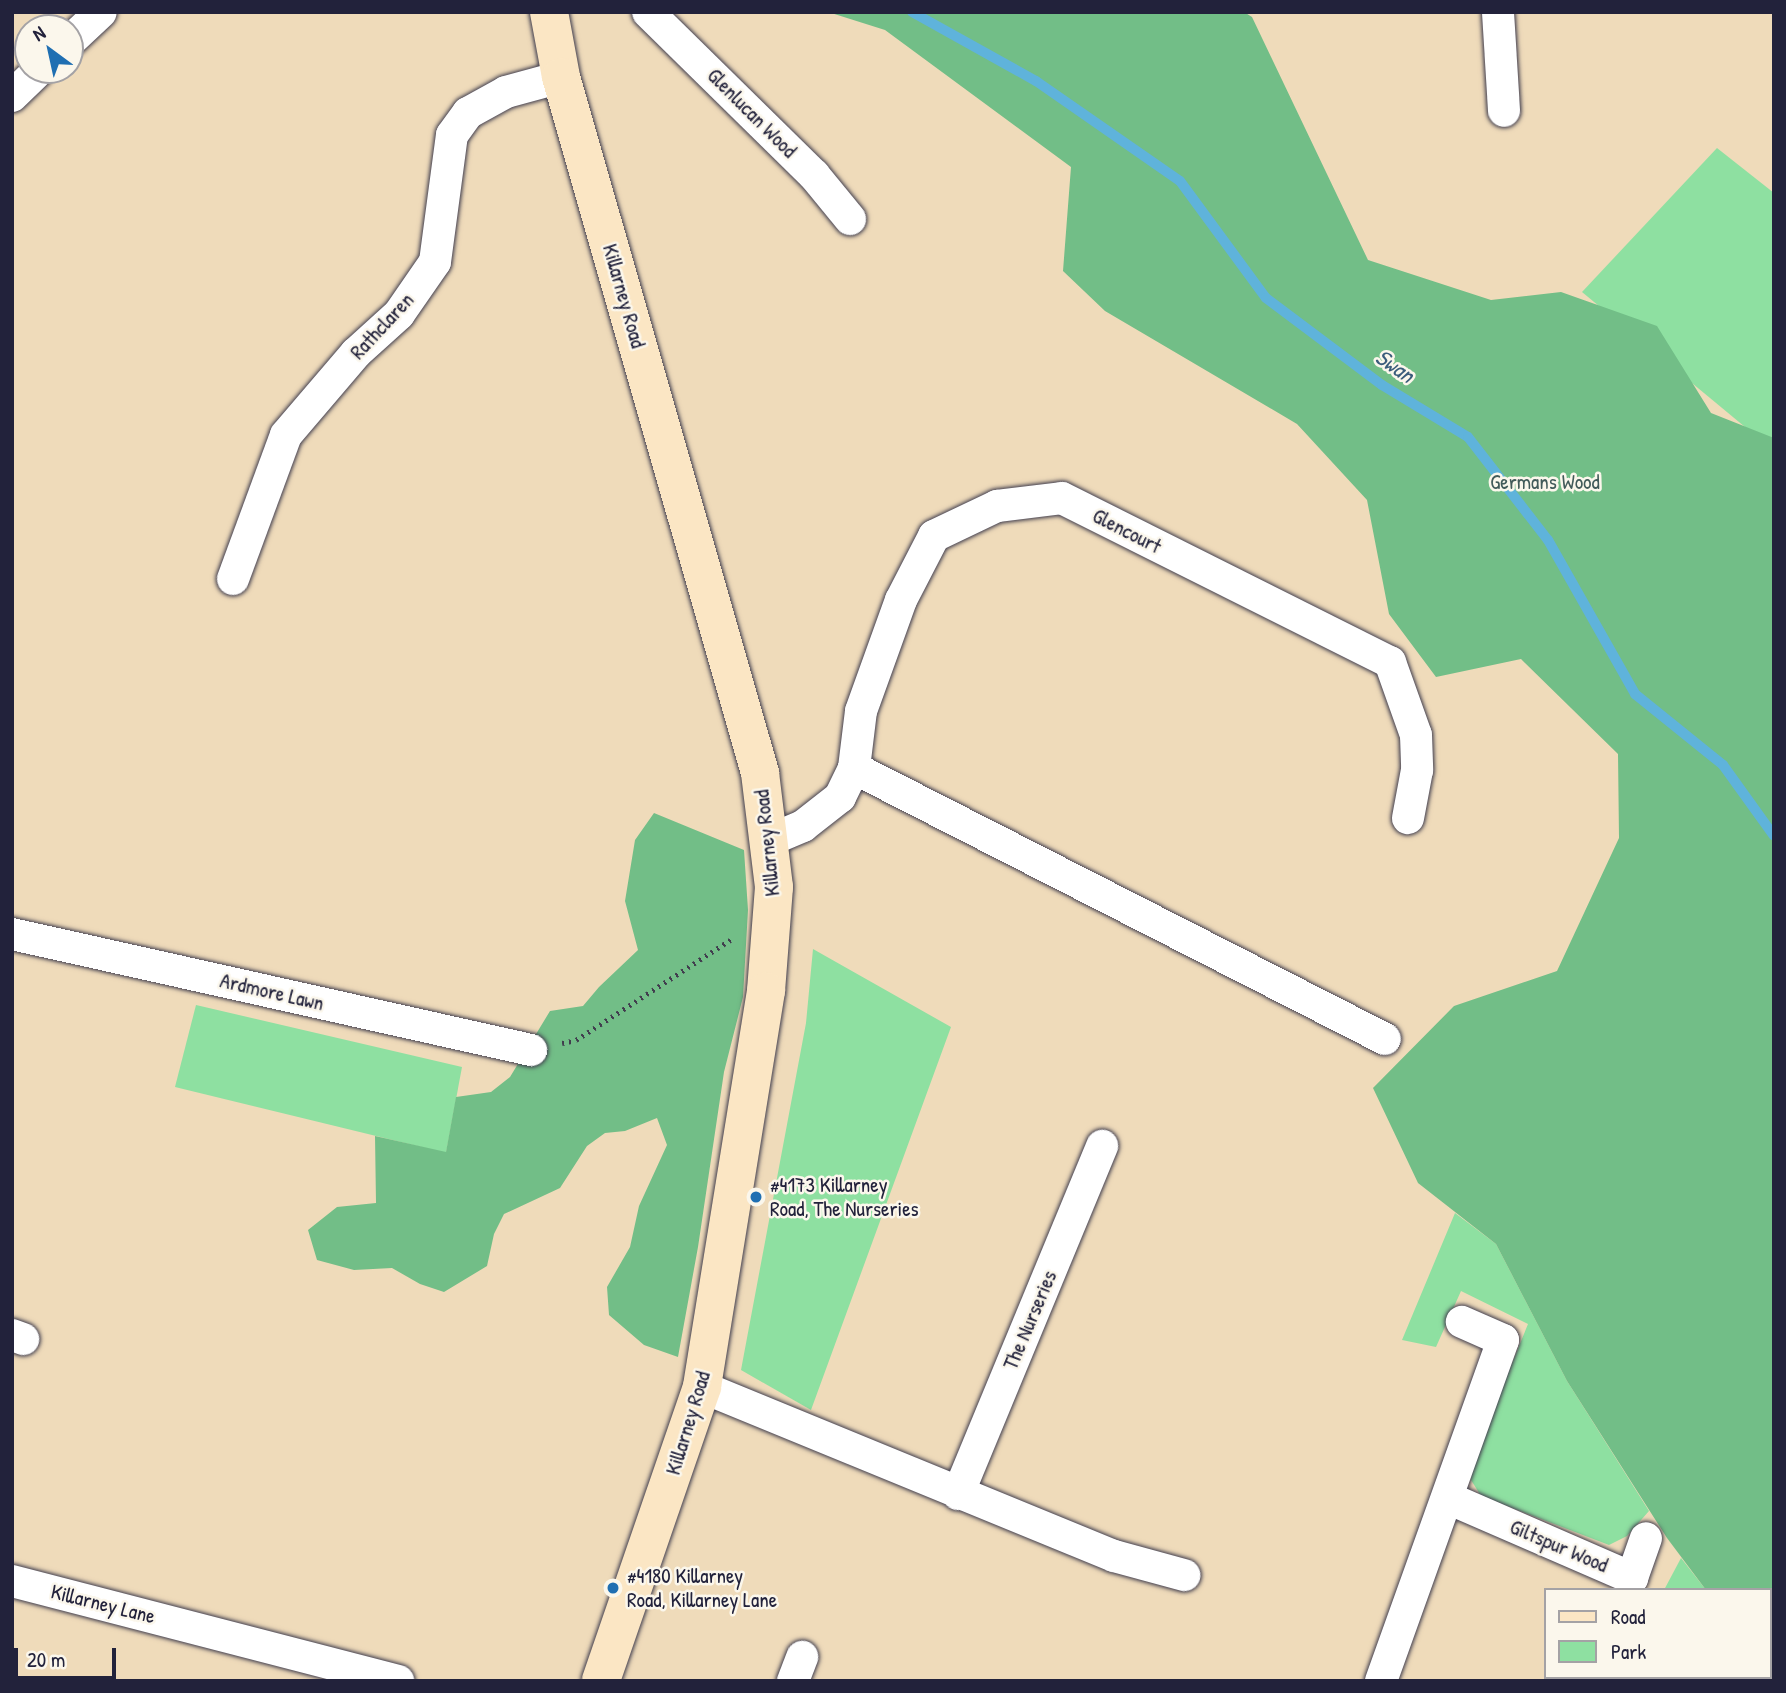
<!DOCTYPE html>
<style>
body{margin:0}
#map{position:relative;width:1786px;height:1693px;overflow:hidden;background:#efdbba;font-family:"Patrick Hand",sans-serif}
div>[style]{position:absolute}
.green>*{inset:0;background:#8ee0a1}
.forest>*{inset:0;background:#72be87}
.stream>*{height:10px;margin:-5px;padding:0 5px;transform-origin:5px;border-radius:5px;background:#5fb3db}
.path>*{height:4.5px;margin-top:-2.25px;transform-origin:0;background:repeating-linear-gradient(90deg,#413e4e 0 2px,transparent 0 7px)}
.roads{filter:drop-shadow(0 0 2px #413e4e) drop-shadow(0 0 2px #413e4e)}
.street>*{height:32px;margin:-16px;padding:0 16px;transform-origin:16px;border-radius:16px;background:#fff}
.secondary>*{height:38px;margin:-19px;padding:0 19px;transform-origin:19px;border-radius:19px;background:#fbe6c4}
.dots>*{width:19px;height:19px;translate:-50% -50%;box-sizing:border-box;border:4px solid #fbf7ec;border-radius:50%}
span{translate:-50% -50%;white-space:nowrap;text-align:center;line-height:1.15;-webkit-text-stroke:5px #fbf7ec;paint-order:stroke}
.street-label{font-size:21px;color:#22223b}
.park-label{font-size:21px;color:#425b5a}
.poi-label{font-size:21px;color:#22223b}
.left{translate:0 -50%;text-align:left}
.water-label{font-size:23px;color:#3a5c7b;font-style:italic}
.frame{position:absolute;inset:0;border:14px solid #22223b;pointer-events:none}
.legend{position:absolute;left:1544px;top:1588px;width:228px;height:91px;box-sizing:border-box;background:#fbf7ec;border:2px solid #a4a2a5;margin:0;padding:9px 12px;list-style:none;font-size:21px;color:#22223b}
.legend li{display:flex;align-items:center;gap:14px;height:35px}
.legend b{width:35px;border:2px solid #a4a2a5}
.north{position:absolute;left:14px;top:14px;width:70px;height:70px;box-sizing:border-box;background:#fbf7ec;border:2px solid #a4a2a5;border-radius:50%;rotate:327deg;font-size:19px;font-weight:700;line-height:28px;text-align:center;color:#22223b}
.north::after{content:'';display:block;margin:auto;width:24px;height:32px;background:#1f6fb2;clip-path:polygon(50% 0,100% 100%,50% 72%,0 100%)}
.scale{position:absolute;left:14px;top:1648px;width:102px;height:32px;box-sizing:border-box;border:4px solid #22223b;border-top:0;padding-left:9px;font-size:21px;line-height:24px;white-space:nowrap;color:#22223b;-webkit-text-stroke:5px #fbf7ec;paint-order:stroke}
</style>
<div id="map">
<div class="green">
<i style="clip-path:polygon(1717px 148px,1774px 193px,1774px 451px,1582px 292px)"></i>
<i style="clip-path:polygon(813px 949px,951px 1027px,811px 1410px,741px 1370px,806px 1023px)"></i>
<i style="clip-path:polygon(196px 1005px,462px 1067px,446px 1153px,175px 1087px)"></i>
<i style="clip-path:polygon(1455px 1213px,1496px 1244px,1567px 1381px,1649px 1511px,1627px 1536px,1609px 1545px,1481px 1496px,1471px 1480px,1473px 1459px,1528px 1324px,1461px 1291px,1436px 1347px,1402px 1340px)"></i>
<i style="clip-path:polygon(1681px 1558px,1706px 1590px,1664px 1590px)"></i>
<i style="clip-path:polygon(1770px 1676px,1773px 1681px,1662px 1681px,1663px 1677px)"></i>
</div>
<div class="forest">
<i style="clip-path:polygon(828px 12px,1244px 12px,1252px 17px,1368px 260px,1491px 300px,1561px 292px,1657px 326px,1711px 413px,1774px 438px,1774px 1681px,1770px 1676px,1770px 1590px,1706px 1590px,1667px 1538px,1567px 1381px,1496px 1244px,1418px 1183px,1373px 1088px,1454px 1006px,1557px 971px,1619px 838px,1618px 754px,1521px 659px,1436px 677px,1389px 614px,1367px 500px,1297px 424px,1105px 311px,1063px 271px,1071px 167px,885px 30px)"></i>
<i style="clip-path:polygon(654px 813px,744px 850px,748px 910px,743px 997px,724px 1072px,698px 1247px,678px 1357px,644px 1345px,609px 1315px,607px 1287px,630px 1247px,639px 1206px,667px 1145px,657px 1118px,625px 1131px,605px 1133px,587px 1146px,560px 1188px,504px 1214px,494px 1234px,487px 1266px,444px 1292px,420px 1284px,392px 1268px,354px 1270px,317px 1260px,308px 1230px,337px 1207px,376px 1203px,375px 1136px,446px 1152px,456px 1097px,491px 1092px,510px 1077px,550px 1011px,583px 1006px,599px 987px,638px 950px,625px 901px,635px 840px)"></i>
</div>
<div class="stream">
<i style="left:912px;top:12px;width:142px;rotate:29.1deg"></i>
<i style="left:1036px;top:81px;width:175px;rotate:34.8deg"></i>
<i style="left:1180px;top:181px;width:145px;rotate:53.7deg"></i>
<i style="left:1266px;top:298px;width:145px;rotate:36.9deg"></i>
<i style="left:1382px;top:385px;width:100px;rotate:31.2deg"></i>
<i style="left:1468px;top:437px;width:130px;rotate:52.2deg"></i>
<i style="left:1548px;top:540px;width:177px;rotate:60.5deg"></i>
<i style="left:1635px;top:694px;width:113px;rotate:38.9deg"></i>
<i style="left:1723px;top:765px;width:87px;rotate:54.3deg"></i>
</div>
<div class="path">
<i style="left:562px;top:1043px;width:14px;rotate:-12deg"></i>
<i style="left:576px;top:1040px;width:187px;rotate:-33deg"></i>
<i style="left:1701px;top:1677px;width:4px;rotate:76deg"></i>
</div>
<div class="roads">
<div class="street">
<i style="left:648px;top:12px;width:233px;rotate:44.5deg"></i>
<i style="left:814px;top:175px;width:57px;rotate:50.7deg"></i>
<i style="left:1498px;top:12px;width:99px;rotate:86.5deg"></i>
<i style="left:70px;top:41px;width:42px;rotate:-43.1deg"></i>
<i style="left:12px;top:96px;width:37px;rotate:-44deg"></i>
<i style="left:233px;top:579px;width:153px;rotate:-69.8deg"></i>
<i style="left:286px;top:435px;width:108px;rotate:-49.5deg"></i>
<i style="left:356px;top:353px;width:58px;rotate:-42.2deg"></i>
<i style="left:399px;top:314px;width:63px;rotate:-55.3deg"></i>
<i style="left:435px;top:262px;width:128px;rotate:-82.4deg"></i>
<i style="left:452px;top:135px;width:27px;rotate:-54deg"></i>
<i style="left:468px;top:113px;width:43px;rotate:-28.9deg"></i>
<i style="left:506px;top:92px;width:57px;rotate:-15.3deg"></i>
<i style="left:854px;top:768px;width:596px;rotate:27.04deg"></i>
<i style="left:770px;top:840px;width:36px;rotate:-23deg"></i>
<i style="left:803px;top:826px;width:47px;rotate:-38.1deg"></i>
<i style="left:840px;top:797px;width:32px;rotate:-64deg"></i>
<i style="left:854px;top:768px;width:57px;rotate:-83deg"></i>
<i style="left:861px;top:711px;width:118px;rotate:-70.2deg"></i>
<i style="left:901px;top:600px;width:72px;rotate:-62.7deg"></i>
<i style="left:934px;top:536px;width:70px;rotate:-25.5deg"></i>
<i style="left:997px;top:506px;width:65px;rotate:-7deg"></i>
<i style="left:1062px;top:498px;width:367px;rotate:26.6deg"></i>
<i style="left:1390px;top:662px;width:77px;rotate:70.4deg"></i>
<i style="left:1416px;top:735px;width:35px;rotate:88deg"></i>
<i style="left:1417px;top:770px;width:49px;rotate:100.6deg"></i>
<i style="left:12px;top:934px;width:532px;rotate:12.6deg"></i>
<i style="left:12px;top:1335px;width:12px;rotate:20deg"></i>
<i style="left:702px;top:1387px;width:445px;rotate:22.3deg"></i>
<i style="left:1114px;top:1556px;width:73px;rotate:15.2deg"></i>
<i style="left:958px;top:1494px;width:377px;rotate:-67.5deg"></i>
<i style="left:1448px;top:1498px;width:201px;rotate:23.5deg"></i>
<i style="left:1632px;top:1578px;width:42px;rotate:-70.7deg"></i>
<i style="left:12px;top:1581px;width:399px;rotate:14.5deg"></i>
<i style="left:793px;top:1681px;width:26px;rotate:-69deg"></i>
<i style="left:1381px;top:1681px;width:362px;rotate:-70.3deg"></i>
<i style="left:1503px;top:1340px;width:45px;rotate:-156.3deg"></i>
</div>
<div class="secondary">
<i style="left:549px;top:12px;width:66px;rotate:79.5deg"></i>
<i style="left:561px;top:77px;width:724px;rotate:74.04deg"></i>
<i style="left:760px;top:773px;width:115px;rotate:83deg"></i>
<i style="left:774px;top:887px;width:104px;rotate:94.4deg"></i>
<i style="left:766px;top:991px;width:401px;rotate:99.2deg"></i>
<i style="left:702px;top:1387px;width:311px;rotate:109deg"></i>
</div>
</div>
<div class="dots">
<i style="left:756px;top:1197px;background:#1f6fb2"></i>
<i style="left:613px;top:1588px;background:#1f6fb2"></i>
</div>
<div class="street-label">
<span style="left:752px;top:113px;rotate:45deg">Glenlucan Wood</span>
<span style="left:624px;top:296px;rotate:74deg">Killarney Road</span>
<span style="left:382px;top:326px;rotate:-47deg">Rathclaren</span>
<span style="left:1127px;top:531px;rotate:27deg">Glencourt</span>
<span style="left:767px;top:843px;rotate:-96deg">Killarney Road</span>
<span style="left:272px;top:992px;rotate:13deg">Ardmore Lawn</span>
<span style="left:1030px;top:1320px;rotate:-67deg">The Nurseries</span>
<span style="left:688px;top:1423px;rotate:-73deg">Killarney Road</span>
<span style="left:1559px;top:1546px;rotate:23deg">Giltspur Wood</span>
<span style="left:103px;top:1604px;rotate:14deg">Killarney Lane</span>
</div>
<div class="park-label">
<span style="left:1545px;top:482px">Germans Wood</span>
</div>
<div class="poi-label">
<span class="left" style="left:770px;top:1197px">#4173 Killarney<br>Road, The Nurseries</span>
<span class="left" style="left:627px;top:1588px">#4180 Killarney<br>Road, Killarney Lane</span>
</div>
<div class="water-label">
<span style="left:1395px;top:366px;rotate:34deg">Swan</span>
</div>
<div class="frame"></div>
<ul class="legend">
<li><b style="height:9px;background:#fbe6c4"></b>Road</li>
<li><b style="height:19px;background:#8ee0a1"></b>Park</li>
</ul>
<div class="north">N</div>
<div class="scale">20 m</div>
</div>
